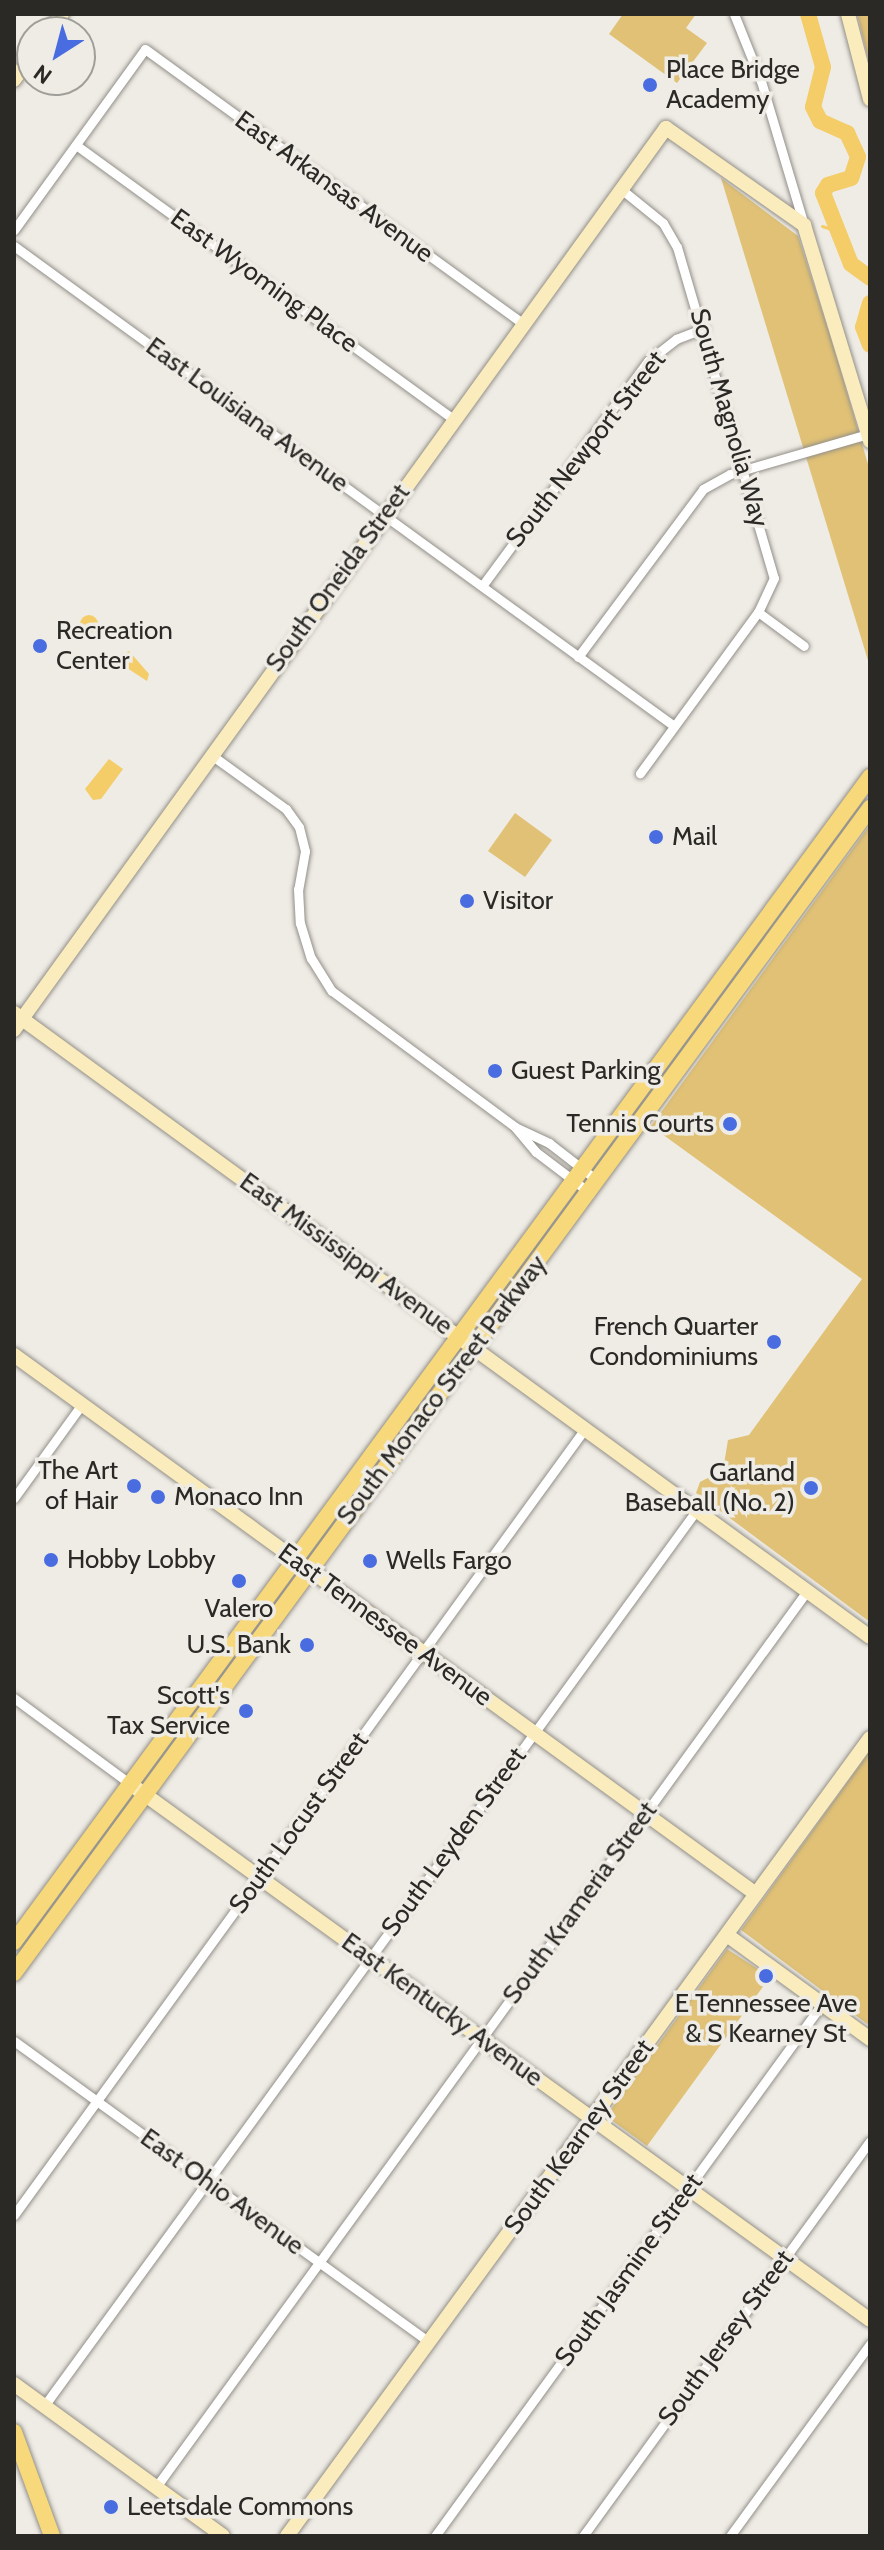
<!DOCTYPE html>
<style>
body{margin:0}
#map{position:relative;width:884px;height:2550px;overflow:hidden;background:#efece5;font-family:Cabin,sans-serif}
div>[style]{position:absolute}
.green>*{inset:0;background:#e0c176}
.water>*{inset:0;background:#f4cc68}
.round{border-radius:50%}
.stream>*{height:3px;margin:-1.5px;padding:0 1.5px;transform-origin:1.5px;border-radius:1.5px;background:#f4cc68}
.river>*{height:16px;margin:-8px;padding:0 8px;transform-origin:8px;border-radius:8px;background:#f4cc68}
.roads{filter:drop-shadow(0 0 2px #928f89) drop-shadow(0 0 2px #928f89)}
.street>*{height:9px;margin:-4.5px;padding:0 4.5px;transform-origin:4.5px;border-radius:4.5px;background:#fff}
.secondary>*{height:14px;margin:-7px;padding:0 7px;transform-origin:7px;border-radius:7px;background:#fbecbd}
.primary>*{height:16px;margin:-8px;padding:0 8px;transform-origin:8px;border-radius:8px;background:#f7d87a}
.dots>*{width:22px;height:22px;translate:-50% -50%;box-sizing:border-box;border:4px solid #efece5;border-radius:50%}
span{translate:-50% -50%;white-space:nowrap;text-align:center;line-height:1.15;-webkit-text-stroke:7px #efece5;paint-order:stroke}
.poi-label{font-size:26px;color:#2a2926}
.left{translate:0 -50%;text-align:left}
.right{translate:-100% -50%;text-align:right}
.street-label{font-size:26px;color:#2a2926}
.frame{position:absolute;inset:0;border:16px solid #2a2926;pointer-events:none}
.north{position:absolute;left:16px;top:16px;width:80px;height:80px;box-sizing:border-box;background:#efece5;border:2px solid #a09e99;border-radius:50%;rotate:216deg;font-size:22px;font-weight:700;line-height:32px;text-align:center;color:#2a2926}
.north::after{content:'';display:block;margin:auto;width:28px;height:36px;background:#496de0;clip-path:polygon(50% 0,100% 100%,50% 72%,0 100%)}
</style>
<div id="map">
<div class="green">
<i style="clip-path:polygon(623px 14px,696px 14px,686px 28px,707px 43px,677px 83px,609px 34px)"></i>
<i style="clip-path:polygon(857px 14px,870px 14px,870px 66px)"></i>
<i style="clip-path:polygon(721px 178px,798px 236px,833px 345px,870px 471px,870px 667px)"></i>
<i style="clip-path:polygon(515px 813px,552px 840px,525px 877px,488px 851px)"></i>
<i style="clip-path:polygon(870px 825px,870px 1622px,696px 1493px,700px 1482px,723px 1470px,728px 1440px,749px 1435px,862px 1279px,651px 1126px)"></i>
<i style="clip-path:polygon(870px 1751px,870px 2026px,741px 1930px)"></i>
<i style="clip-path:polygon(727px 1949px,770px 1977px,647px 2146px,610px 2119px,609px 2112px)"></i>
</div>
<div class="water">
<i class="round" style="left:80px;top:615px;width:18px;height:18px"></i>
<i style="clip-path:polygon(129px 651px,149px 674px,147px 681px,127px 668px,124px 654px)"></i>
<i style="clip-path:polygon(109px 759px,123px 769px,101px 799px,93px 800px,85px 789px)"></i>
</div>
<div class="stream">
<i style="left:822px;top:226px;width:13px;rotate:18deg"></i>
</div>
<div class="river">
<i style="left:808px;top:14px;width:55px;rotate:74.2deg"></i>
<i style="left:823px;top:67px;width:41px;rotate:104deg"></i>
<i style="left:813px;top:107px;width:16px;rotate:63deg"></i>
<i style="left:820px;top:121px;width:30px;rotate:24deg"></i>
<i style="left:847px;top:133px;width:26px;rotate:65deg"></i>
<i style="left:858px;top:157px;width:22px;rotate:108deg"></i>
<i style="left:851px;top:178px;width:24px;rotate:163deg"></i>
<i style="left:828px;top:185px;width:9px;rotate:122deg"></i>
<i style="left:823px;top:193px;width:76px;rotate:68.5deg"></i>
<i style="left:851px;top:264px;width:24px;rotate:36deg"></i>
<i style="left:870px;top:303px;width:25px;rotate:106deg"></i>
<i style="left:863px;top:327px;width:19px;rotate:69deg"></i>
</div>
<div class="roads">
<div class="street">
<i style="left:734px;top:14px;width:72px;rotate:68.1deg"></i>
<i style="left:761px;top:81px;width:150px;rotate:73.4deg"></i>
<i style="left:76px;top:145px;width:465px;rotate:36deg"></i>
<i style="left:621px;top:189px;width:54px;rotate:39deg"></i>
<i style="left:663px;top:223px;width:28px;rotate:60deg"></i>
<i style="left:677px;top:247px;width:345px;rotate:73.7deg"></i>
<i style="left:774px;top:578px;width:38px;rotate:115deg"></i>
<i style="left:758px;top:612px;width:200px;rotate:126.2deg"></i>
<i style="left:14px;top:230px;width:223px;rotate:-54.1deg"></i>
<i style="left:145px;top:49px;width:467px;rotate:36deg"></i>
<i style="left:14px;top:246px;width:816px;rotate:36.03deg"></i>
<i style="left:482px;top:586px;width:280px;rotate:-53.6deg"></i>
<i style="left:648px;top:361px;width:36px;rotate:-38deg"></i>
<i style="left:676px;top:339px;width:30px;rotate:-21deg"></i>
<i style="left:758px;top:612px;width:57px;rotate:36.5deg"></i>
<i style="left:578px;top:657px;width:209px;rotate:-53.3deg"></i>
<i style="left:703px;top:489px;width:31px;rotate:-29deg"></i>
<i style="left:730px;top:474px;width:144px;rotate:-16.2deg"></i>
<i style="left:210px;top:754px;width:94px;rotate:35.9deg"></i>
<i style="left:286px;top:809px;width:22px;rotate:54deg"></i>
<i style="left:299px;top:827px;width:25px;rotate:76deg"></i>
<i style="left:305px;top:851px;width:39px;rotate:100deg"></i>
<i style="left:298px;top:889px;width:34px;rotate:87deg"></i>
<i style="left:300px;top:923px;width:37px;rotate:73deg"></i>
<i style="left:311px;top:958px;width:39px;rotate:58deg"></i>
<i style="left:332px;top:991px;width:228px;rotate:36.6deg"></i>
<i style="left:515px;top:1127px;width:33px;rotate:50deg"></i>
<i style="left:536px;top:1152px;width:68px;rotate:37.2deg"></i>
<i style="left:515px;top:1127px;width:38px;rotate:25deg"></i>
<i style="left:549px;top:1143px;width:62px;rotate:37.8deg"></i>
<i style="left:14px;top:1498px;width:116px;rotate:-54.1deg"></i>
<i style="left:14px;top:1698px;width:143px;rotate:36.5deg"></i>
<i style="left:14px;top:2041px;width:513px;rotate:35.95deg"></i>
<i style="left:14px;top:2215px;width:970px;rotate:-54.02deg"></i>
<i style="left:44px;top:2406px;width:1107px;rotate:-53.93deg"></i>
<i style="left:156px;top:2487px;width:1108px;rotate:-54deg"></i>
<i style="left:435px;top:2536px;width:658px;rotate:-53.97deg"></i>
<i style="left:583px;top:2536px;width:488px;rotate:-54deg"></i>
<i style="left:730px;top:2536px;width:238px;rotate:-53.9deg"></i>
</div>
<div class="secondary">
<i style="left:848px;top:14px;width:88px;rotate:75.5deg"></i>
<i style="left:49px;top:32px;width:22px;rotate:-54deg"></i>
<i style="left:14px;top:80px;width:31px;rotate:-54deg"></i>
<i style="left:14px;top:1013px;width:1059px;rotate:36.09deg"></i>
<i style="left:14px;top:1030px;width:1113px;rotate:-54.14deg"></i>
<i style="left:666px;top:128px;width:169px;rotate:35.1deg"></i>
<i style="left:804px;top:225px;width:226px;rotate:73deg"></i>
<i style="left:14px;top:1355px;width:917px;rotate:36deg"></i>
<i style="left:129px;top:1783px;width:915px;rotate:35.93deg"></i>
<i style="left:727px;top:1935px;width:177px;rotate:36deg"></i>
<i style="left:14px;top:2384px;width:258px;rotate:36deg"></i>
<i style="left:287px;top:2536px;width:988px;rotate:-53.85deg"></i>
</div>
<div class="primary">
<i style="left:14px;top:1942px;width:1446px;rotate:-53.69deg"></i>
<i style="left:14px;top:1973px;width:1446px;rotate:-53.69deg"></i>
<i style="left:14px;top:2432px;width:111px;rotate:69.9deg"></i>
</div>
</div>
<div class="dots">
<i style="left:650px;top:85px;background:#496de0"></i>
<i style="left:40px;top:646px;background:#496de0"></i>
<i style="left:656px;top:837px;background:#496de0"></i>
<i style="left:467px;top:901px;background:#496de0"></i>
<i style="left:495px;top:1071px;background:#496de0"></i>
<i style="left:730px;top:1124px;background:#496de0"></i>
<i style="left:774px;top:1342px;background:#496de0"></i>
<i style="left:134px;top:1486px;background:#496de0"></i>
<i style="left:811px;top:1488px;background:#496de0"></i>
<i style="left:158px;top:1497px;background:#496de0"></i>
<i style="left:51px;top:1560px;background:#496de0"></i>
<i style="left:370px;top:1561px;background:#496de0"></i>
<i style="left:239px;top:1581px;background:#496de0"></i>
<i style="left:307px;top:1645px;background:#496de0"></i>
<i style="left:246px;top:1711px;background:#496de0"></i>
<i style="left:766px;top:1976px;background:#496de0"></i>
<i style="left:111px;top:2507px;background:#496de0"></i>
</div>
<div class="poi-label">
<span class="left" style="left:666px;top:85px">Place Bridge<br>Academy</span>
<span class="left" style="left:56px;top:646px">Recreation<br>Center</span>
<span class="left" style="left:672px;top:837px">Mail</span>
<span class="left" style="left:483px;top:901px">Visitor</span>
<span class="left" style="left:511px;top:1071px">Guest Parking</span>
<span class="right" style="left:714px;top:1124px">Tennis Courts</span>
<span class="right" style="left:758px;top:1342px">French Quarter<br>Condominiums</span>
<span class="right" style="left:118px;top:1486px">The Art<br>of Hair</span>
<span class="right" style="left:795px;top:1488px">Garland<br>Baseball (No. 2)</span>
<span class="left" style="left:174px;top:1497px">Monaco Inn</span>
<span class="left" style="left:67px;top:1560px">Hobby Lobby</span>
<span class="left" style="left:386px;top:1561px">Wells Fargo</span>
<span style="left:239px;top:1609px">Valero</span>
<span class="right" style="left:291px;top:1645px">U.S. Bank</span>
<span class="right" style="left:230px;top:1711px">Scott's<br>Tax Service</span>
<span style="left:766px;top:2019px">E Tennessee Ave<br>&amp; S Kearney St</span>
<span class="left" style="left:127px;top:2507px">Leetsdale Commons</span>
</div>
<div class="street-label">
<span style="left:334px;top:187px;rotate:36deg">East Arkansas Avenue</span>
<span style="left:264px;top:281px;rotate:36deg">East Wyoming Place</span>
<span style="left:247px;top:415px;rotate:36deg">East Louisiana Avenue</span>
<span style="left:729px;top:418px;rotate:74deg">South Magnolia Way</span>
<span style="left:586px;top:449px;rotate:-52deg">South Newport Street</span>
<span style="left:338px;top:578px;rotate:-54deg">South Oneida Street</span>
<span style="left:346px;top:1254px;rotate:36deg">East Mississippi Avenue</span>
<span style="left:442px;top:1390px;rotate:-53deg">South Monaco Street Parkway</span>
<span style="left:385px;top:1625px;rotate:36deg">East Tennessee Avenue</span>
<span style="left:299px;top:1823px;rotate:-54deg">South Locust Street</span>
<span style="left:454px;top:1842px;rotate:-54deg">South Leyden Street</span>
<span style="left:580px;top:1903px;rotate:-54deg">South Krameria Street</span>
<span style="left:442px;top:2010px;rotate:36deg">East Kentucky Avenue</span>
<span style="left:579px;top:2137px;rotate:-54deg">South Kearney Street</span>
<span style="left:222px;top:2192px;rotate:36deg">East Ohio Avenue</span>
<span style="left:629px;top:2270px;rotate:-54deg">South Jasmine Street</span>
<span style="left:726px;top:2338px;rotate:-54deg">South Jersey Street</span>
</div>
<div class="frame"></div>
<div class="north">N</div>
</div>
